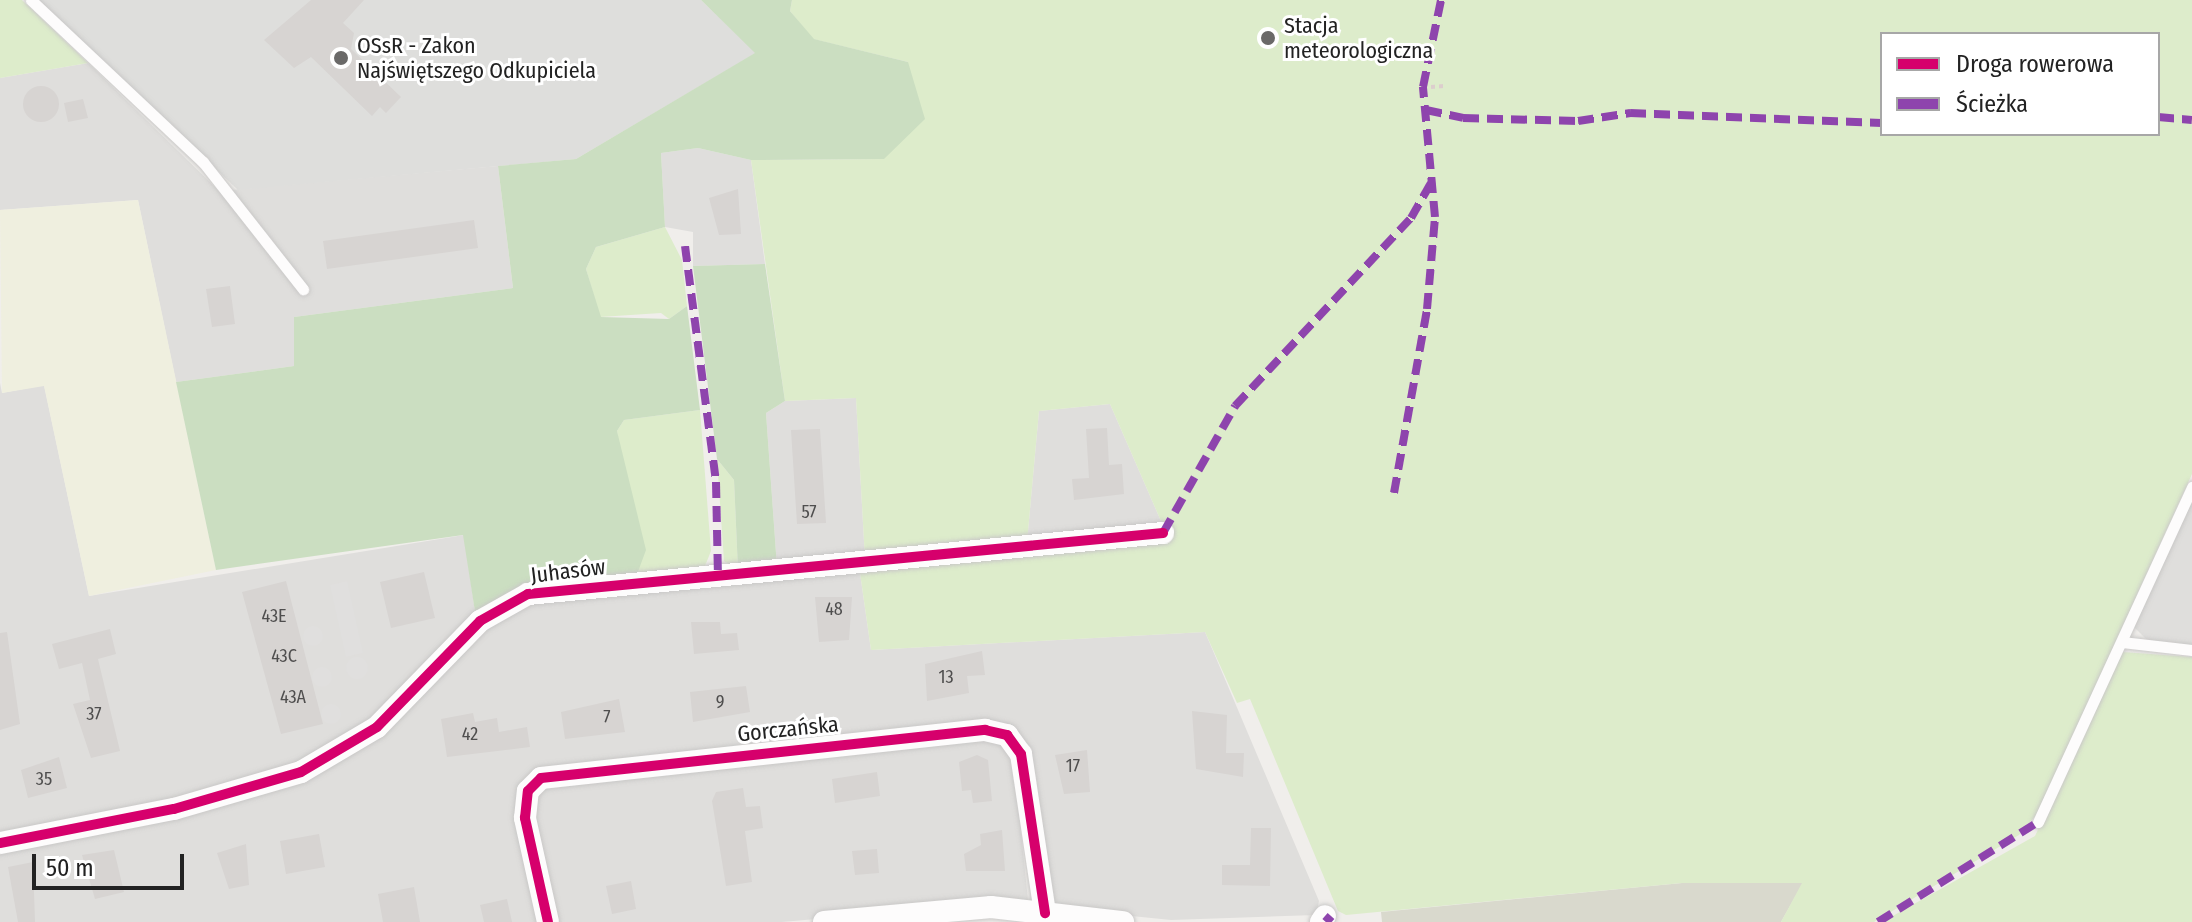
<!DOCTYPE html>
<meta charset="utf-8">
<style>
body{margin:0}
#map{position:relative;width:2192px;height:922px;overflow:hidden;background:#f0eeeb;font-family:"Fira Sans Condensed",sans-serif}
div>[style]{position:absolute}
.residential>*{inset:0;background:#dfdedc}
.religious>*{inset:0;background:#dededc}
.construction>*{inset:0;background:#d9d9cd}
.farmland>*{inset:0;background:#efefdf}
.grass>*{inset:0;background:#ddeccb}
.forest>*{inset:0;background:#cbdec1}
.parking>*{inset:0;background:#e0dfde}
.round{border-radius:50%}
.building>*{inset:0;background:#d7d4d2}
.path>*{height:4px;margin-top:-2px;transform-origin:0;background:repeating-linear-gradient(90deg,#dccecd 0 4px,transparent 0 8px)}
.roads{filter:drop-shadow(0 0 2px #c9c8c7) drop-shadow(0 0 2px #c9c8c7)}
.service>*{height:11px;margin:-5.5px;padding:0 5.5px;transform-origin:5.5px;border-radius:5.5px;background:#fdfcfc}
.minor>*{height:22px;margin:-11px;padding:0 11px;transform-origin:11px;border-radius:11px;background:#fdfcfc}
.quiet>*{height:8px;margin-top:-4px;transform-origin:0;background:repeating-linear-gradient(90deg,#8e44ad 0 16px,transparent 0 24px)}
.cycleway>*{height:10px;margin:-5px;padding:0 5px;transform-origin:5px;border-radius:5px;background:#d6006c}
.dots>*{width:22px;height:22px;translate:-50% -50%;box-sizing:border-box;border:4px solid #fff;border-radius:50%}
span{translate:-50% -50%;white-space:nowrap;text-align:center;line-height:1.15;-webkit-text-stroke:6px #fff;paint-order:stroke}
.number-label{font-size:18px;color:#4f4e4e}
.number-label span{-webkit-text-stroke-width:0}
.poi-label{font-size:22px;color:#222}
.left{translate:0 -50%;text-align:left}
.street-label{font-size:22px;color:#222}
.legend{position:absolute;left:1880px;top:32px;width:280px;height:104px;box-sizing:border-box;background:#fff;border:2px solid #a7a7a7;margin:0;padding:10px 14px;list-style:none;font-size:24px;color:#222}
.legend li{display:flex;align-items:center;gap:16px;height:40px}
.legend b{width:40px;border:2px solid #a7a7a7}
.scale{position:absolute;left:32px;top:854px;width:152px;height:36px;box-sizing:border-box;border:4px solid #222;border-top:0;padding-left:10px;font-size:24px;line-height:28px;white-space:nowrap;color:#222;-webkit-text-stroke:6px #fff;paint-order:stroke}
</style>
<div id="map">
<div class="residential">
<i style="clip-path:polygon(88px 63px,219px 191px,498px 166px,513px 288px,294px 317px,294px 366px,176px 382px,138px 200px,0 210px,0 78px)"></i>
<i style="clip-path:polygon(698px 148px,751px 160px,765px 264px,693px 266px,693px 232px,665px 227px,661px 153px)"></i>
<i style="clip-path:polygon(0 383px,2px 393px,44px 385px,89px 596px,464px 535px,476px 618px,387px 710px,294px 766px,150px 808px,0 836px)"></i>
<i style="clip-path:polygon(856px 398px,865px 559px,777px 567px,766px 413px,785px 401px)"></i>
<i style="clip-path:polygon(1110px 404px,1164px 528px,1027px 542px,1039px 411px)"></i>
<i style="clip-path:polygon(2192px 497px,2192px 646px,2148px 641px,2134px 627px)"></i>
<i style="clip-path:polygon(860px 573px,871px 650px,1205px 632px,1319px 901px,1316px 915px,1171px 920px,1053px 908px,1016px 735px,529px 780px,543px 922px,0 922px,0 850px,302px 779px,515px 606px)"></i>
<i style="clip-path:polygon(985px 735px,1012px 747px,1028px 900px,782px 922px,553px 922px,531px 823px,536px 790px)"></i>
</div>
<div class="religious">
<i style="clip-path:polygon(39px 0,701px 0,756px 53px,576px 159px,238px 190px)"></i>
</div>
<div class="construction">
<i style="clip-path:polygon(1682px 883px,1803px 883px,1781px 922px,1382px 922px,1381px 912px)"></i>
</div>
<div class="farmland">
<i style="clip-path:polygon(138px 200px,216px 570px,89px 596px,44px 386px,2px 393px,0 210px)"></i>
</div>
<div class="grass">
<i style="clip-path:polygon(0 0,22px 0,88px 63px,0 78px)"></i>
<i style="clip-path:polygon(evenodd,792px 0,2192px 0,2192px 474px,2037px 814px,2019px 835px,1874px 922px,1781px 922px,1802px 883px,1682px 883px,1346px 915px,1338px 911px,1250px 699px,1237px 703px,1205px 632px,871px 650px,860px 573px,1164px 528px,1110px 404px,1039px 411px,1027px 542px,865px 559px,856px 398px,785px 401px,751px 160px,884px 159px,908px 62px,813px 39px,790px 11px,792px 0,1882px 34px,2158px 34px,2158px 134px,1882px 134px,1882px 34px)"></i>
<i style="clip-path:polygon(665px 227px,682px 260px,687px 306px,669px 319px,661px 313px,600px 317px,586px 269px,596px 247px)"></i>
<i style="clip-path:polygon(700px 410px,711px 551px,705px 566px,636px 577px,617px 431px,624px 420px)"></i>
<i style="clip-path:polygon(717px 459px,734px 480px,738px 570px,724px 561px)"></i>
<i style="clip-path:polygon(2123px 652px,2192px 657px,2192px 922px,1882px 922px,2035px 836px)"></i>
</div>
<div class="forest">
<i style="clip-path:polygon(701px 0,792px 0,790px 11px,814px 39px,908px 62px,925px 119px,884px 159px,751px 160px,698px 148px,661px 153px,665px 227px,596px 247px,586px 269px,601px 317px,669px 319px,687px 306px,700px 410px,624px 420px,617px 431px,646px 550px,636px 577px,476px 618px,463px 535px,216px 570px,176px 382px,294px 366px,294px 317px,513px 288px,498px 166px,576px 159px,755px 53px)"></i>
<i style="clip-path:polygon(765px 264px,785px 401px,766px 413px,777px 567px,738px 570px,734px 480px,717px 459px,693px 266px)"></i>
</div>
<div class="parking">
<i style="clip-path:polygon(347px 581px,363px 653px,346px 657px,330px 585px)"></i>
<i class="round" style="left:303px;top:626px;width:20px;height:20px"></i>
<i class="round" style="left:346px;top:657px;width:22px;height:22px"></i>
<i class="round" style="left:312px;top:667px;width:20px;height:20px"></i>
<i class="round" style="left:321px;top:704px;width:20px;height:20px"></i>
</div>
<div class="building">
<i style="clip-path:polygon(311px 0,364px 0,343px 23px,354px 33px,351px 49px,401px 97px,386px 113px,380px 107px,372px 116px,311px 57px,294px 68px,264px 40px)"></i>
<i class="round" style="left:23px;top:86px;width:36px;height:36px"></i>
<i style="clip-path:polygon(83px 99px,88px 118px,68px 122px,64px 103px)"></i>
<i style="clip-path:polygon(738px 189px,741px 234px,719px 235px,709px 198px)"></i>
<i style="clip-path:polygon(474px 220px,478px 248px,327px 269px,323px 241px)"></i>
<i style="clip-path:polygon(230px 286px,235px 324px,212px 327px,206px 289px)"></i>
<i style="clip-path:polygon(1107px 428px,1109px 465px,1122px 464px,1124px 494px,1074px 500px,1072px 479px,1089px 478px,1086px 429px)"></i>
<i style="clip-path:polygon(820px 429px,826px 523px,797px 524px,791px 430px)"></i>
<i style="clip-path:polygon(424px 572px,435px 618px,391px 628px,380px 582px)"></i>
<i style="clip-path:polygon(286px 581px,323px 724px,281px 734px,242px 592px)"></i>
<i style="clip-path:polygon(815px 597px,852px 597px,849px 640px,819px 642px)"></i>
<i style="clip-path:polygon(691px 622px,720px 622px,721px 634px,737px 633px,739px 650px,694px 654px)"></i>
<i style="clip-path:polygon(110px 629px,116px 654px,98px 659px,120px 751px,91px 758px,73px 704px,90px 700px,82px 663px,59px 669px,52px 644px)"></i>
<i style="clip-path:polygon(7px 632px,20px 724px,0 730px,0 633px)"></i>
<i style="clip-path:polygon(982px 651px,985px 675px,967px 676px,969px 693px,927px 701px,925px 664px)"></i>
<i style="clip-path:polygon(746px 686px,750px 712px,693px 722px,690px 692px)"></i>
<i style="clip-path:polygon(619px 699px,625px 732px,565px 739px,561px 712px)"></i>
<i style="clip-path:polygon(1192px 711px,1227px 715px,1226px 753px,1244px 753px,1243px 777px,1196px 769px)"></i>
<i style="clip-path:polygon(473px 713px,475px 722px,497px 718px,499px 732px,527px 727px,530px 747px,447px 757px,441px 719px)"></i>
<i style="clip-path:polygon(1087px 750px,1090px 792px,1064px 794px,1055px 755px)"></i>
<i style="clip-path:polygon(977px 755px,988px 760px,992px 801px,973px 803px,971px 790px,962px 791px,959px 762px)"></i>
<i style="clip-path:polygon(59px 757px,67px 788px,28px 798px,21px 770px)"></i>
<i style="clip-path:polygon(877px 772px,880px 796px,835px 803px,832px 779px)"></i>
<i style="clip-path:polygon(743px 788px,746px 807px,760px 806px,763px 828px,745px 831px,752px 882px,726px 886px,712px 801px,716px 792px)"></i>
<i style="clip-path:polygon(1251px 828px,1271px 828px,1270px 886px,1222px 885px,1222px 865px,1250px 865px)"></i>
<i style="clip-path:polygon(1002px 830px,1005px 871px,966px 871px,964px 854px,981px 845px,980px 834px)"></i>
<i style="clip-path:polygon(319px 834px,325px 867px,286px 874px,280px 841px)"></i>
<i style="clip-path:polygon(246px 844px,249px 885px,229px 889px,217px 853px)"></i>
<i style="clip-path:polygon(877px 849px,879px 873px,855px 875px,852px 851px)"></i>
<i style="clip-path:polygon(114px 850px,124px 892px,95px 899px,82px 855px)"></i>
<i style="clip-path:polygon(33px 862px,35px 922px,18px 922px,8px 867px)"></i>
<i style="clip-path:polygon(631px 881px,636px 909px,612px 914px,606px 886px)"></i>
<i style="clip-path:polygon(414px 887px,420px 922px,383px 922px,378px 894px)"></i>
<i style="clip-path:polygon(507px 899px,512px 922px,484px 922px,480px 905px)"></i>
</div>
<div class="path">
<i style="left:1431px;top:87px;width:13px;rotate:-4deg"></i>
</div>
<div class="roads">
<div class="service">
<i style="left:31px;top:0;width:236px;rotate:43.3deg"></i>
<i style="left:203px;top:162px;width:162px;rotate:51.8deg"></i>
<i style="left:2122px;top:642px;width:70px;rotate:6.5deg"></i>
<i style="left:2038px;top:822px;width:369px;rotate:-65.3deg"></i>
</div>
<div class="minor">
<i style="left:0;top:843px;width:177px;rotate:-11.1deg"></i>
<i style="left:174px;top:809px;width:132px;rotate:-16.2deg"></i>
<i style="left:301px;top:772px;width:88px;rotate:-30.6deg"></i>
<i style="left:377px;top:727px;width:148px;rotate:-45.8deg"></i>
<i style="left:480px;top:621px;width:55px;rotate:-29.4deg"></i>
<i style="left:528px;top:594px;width:638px;rotate:-5.49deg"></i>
<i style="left:548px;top:922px;width:107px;rotate:-102.5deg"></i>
<i style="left:525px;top:818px;width:27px;rotate:-84deg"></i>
<i style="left:528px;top:791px;width:18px;rotate:-45deg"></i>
<i style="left:541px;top:778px;width:447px;rotate:-6.2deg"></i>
<i style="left:985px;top:730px;width:23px;rotate:13deg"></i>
<i style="left:1007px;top:735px;width:24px;rotate:54deg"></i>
<i style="left:1021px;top:754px;width:161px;rotate:81.4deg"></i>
<i style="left:824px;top:922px;width:168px;rotate:-5.1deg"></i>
<i style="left:991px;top:907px;width:133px;rotate:6.5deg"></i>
<i style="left:1321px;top:922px;width:7px;rotate:-56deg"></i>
</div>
</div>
<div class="quiet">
<i style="left:1426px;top:110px;width:38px;rotate:12deg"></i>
<i style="left:1463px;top:118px;width:115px;rotate:1.5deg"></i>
<i style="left:1578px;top:121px;width:53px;rotate:-8.7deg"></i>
<i style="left:1630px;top:113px;width:252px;rotate:2.3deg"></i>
<i style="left:2158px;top:117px;width:34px;rotate:5deg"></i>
<i style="left:685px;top:246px;width:238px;rotate:82.5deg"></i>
<i style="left:716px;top:482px;width:96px;rotate:88.8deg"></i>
<i style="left:1394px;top:493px;width:187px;rotate:-79.8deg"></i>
<i style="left:1427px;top:309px;width:92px;rotate:-85deg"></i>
<i style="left:1435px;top:217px;width:131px;rotate:-95.3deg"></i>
<i style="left:1423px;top:87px;width:89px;rotate:-78.3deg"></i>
<i style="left:1163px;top:533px;width:146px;rotate:-60.4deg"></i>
<i style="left:1235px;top:406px;width:258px;rotate:-46.9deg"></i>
<i style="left:1411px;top:218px;width:40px;rotate:-60.3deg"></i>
<i style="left:1325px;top:916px;width:9px;rotate:41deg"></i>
<i style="left:1878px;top:922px;width:189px;rotate:-32deg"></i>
</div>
<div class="cycleway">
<i style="left:0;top:843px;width:177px;rotate:-11.1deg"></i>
<i style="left:174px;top:809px;width:132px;rotate:-16.2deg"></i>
<i style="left:301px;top:772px;width:88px;rotate:-30.6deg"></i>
<i style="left:377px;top:727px;width:148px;rotate:-45.8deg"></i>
<i style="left:480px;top:621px;width:55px;rotate:-29.4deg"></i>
<i style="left:528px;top:594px;width:638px;rotate:-5.49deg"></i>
<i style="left:548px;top:922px;width:107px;rotate:-102.5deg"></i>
<i style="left:525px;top:818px;width:27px;rotate:-84deg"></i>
<i style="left:528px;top:791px;width:18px;rotate:-45deg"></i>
<i style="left:541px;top:778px;width:447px;rotate:-6.2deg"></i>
<i style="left:985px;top:730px;width:23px;rotate:13deg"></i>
<i style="left:1007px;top:735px;width:24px;rotate:54deg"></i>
<i style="left:1021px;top:754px;width:161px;rotate:81.4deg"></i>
</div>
<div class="dots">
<i style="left:1268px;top:38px;background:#6a6968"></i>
<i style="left:341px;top:58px;background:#6a6968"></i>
</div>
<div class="number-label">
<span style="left:809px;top:512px">57</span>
<span style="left:834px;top:609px">48</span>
<span style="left:274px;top:616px">43E</span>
<span style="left:284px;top:656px">43C</span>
<span style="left:946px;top:677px">13</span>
<span style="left:293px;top:697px">43A</span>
<span style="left:720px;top:702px">9</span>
<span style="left:94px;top:714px">37</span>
<span style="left:607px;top:717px">7</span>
<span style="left:470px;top:734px">42</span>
<span style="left:1073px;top:766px">17</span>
<span style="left:44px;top:779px">35</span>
</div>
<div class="poi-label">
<span class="left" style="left:1284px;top:38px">Stacja<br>meteorologiczna</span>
<span class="left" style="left:357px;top:58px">OSsR - Zakon<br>Najświętszego Odkupiciela</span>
</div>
<div class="street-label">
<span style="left:568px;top:571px;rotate:-7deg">Juhasów</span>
<span style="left:788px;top:729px;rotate:-6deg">Gorczańska</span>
</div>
<ul class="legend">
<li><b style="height:10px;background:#d6006c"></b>Droga rowerowa</li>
<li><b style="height:10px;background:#8e44ad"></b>Ścieżka</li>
</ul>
<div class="scale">50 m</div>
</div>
